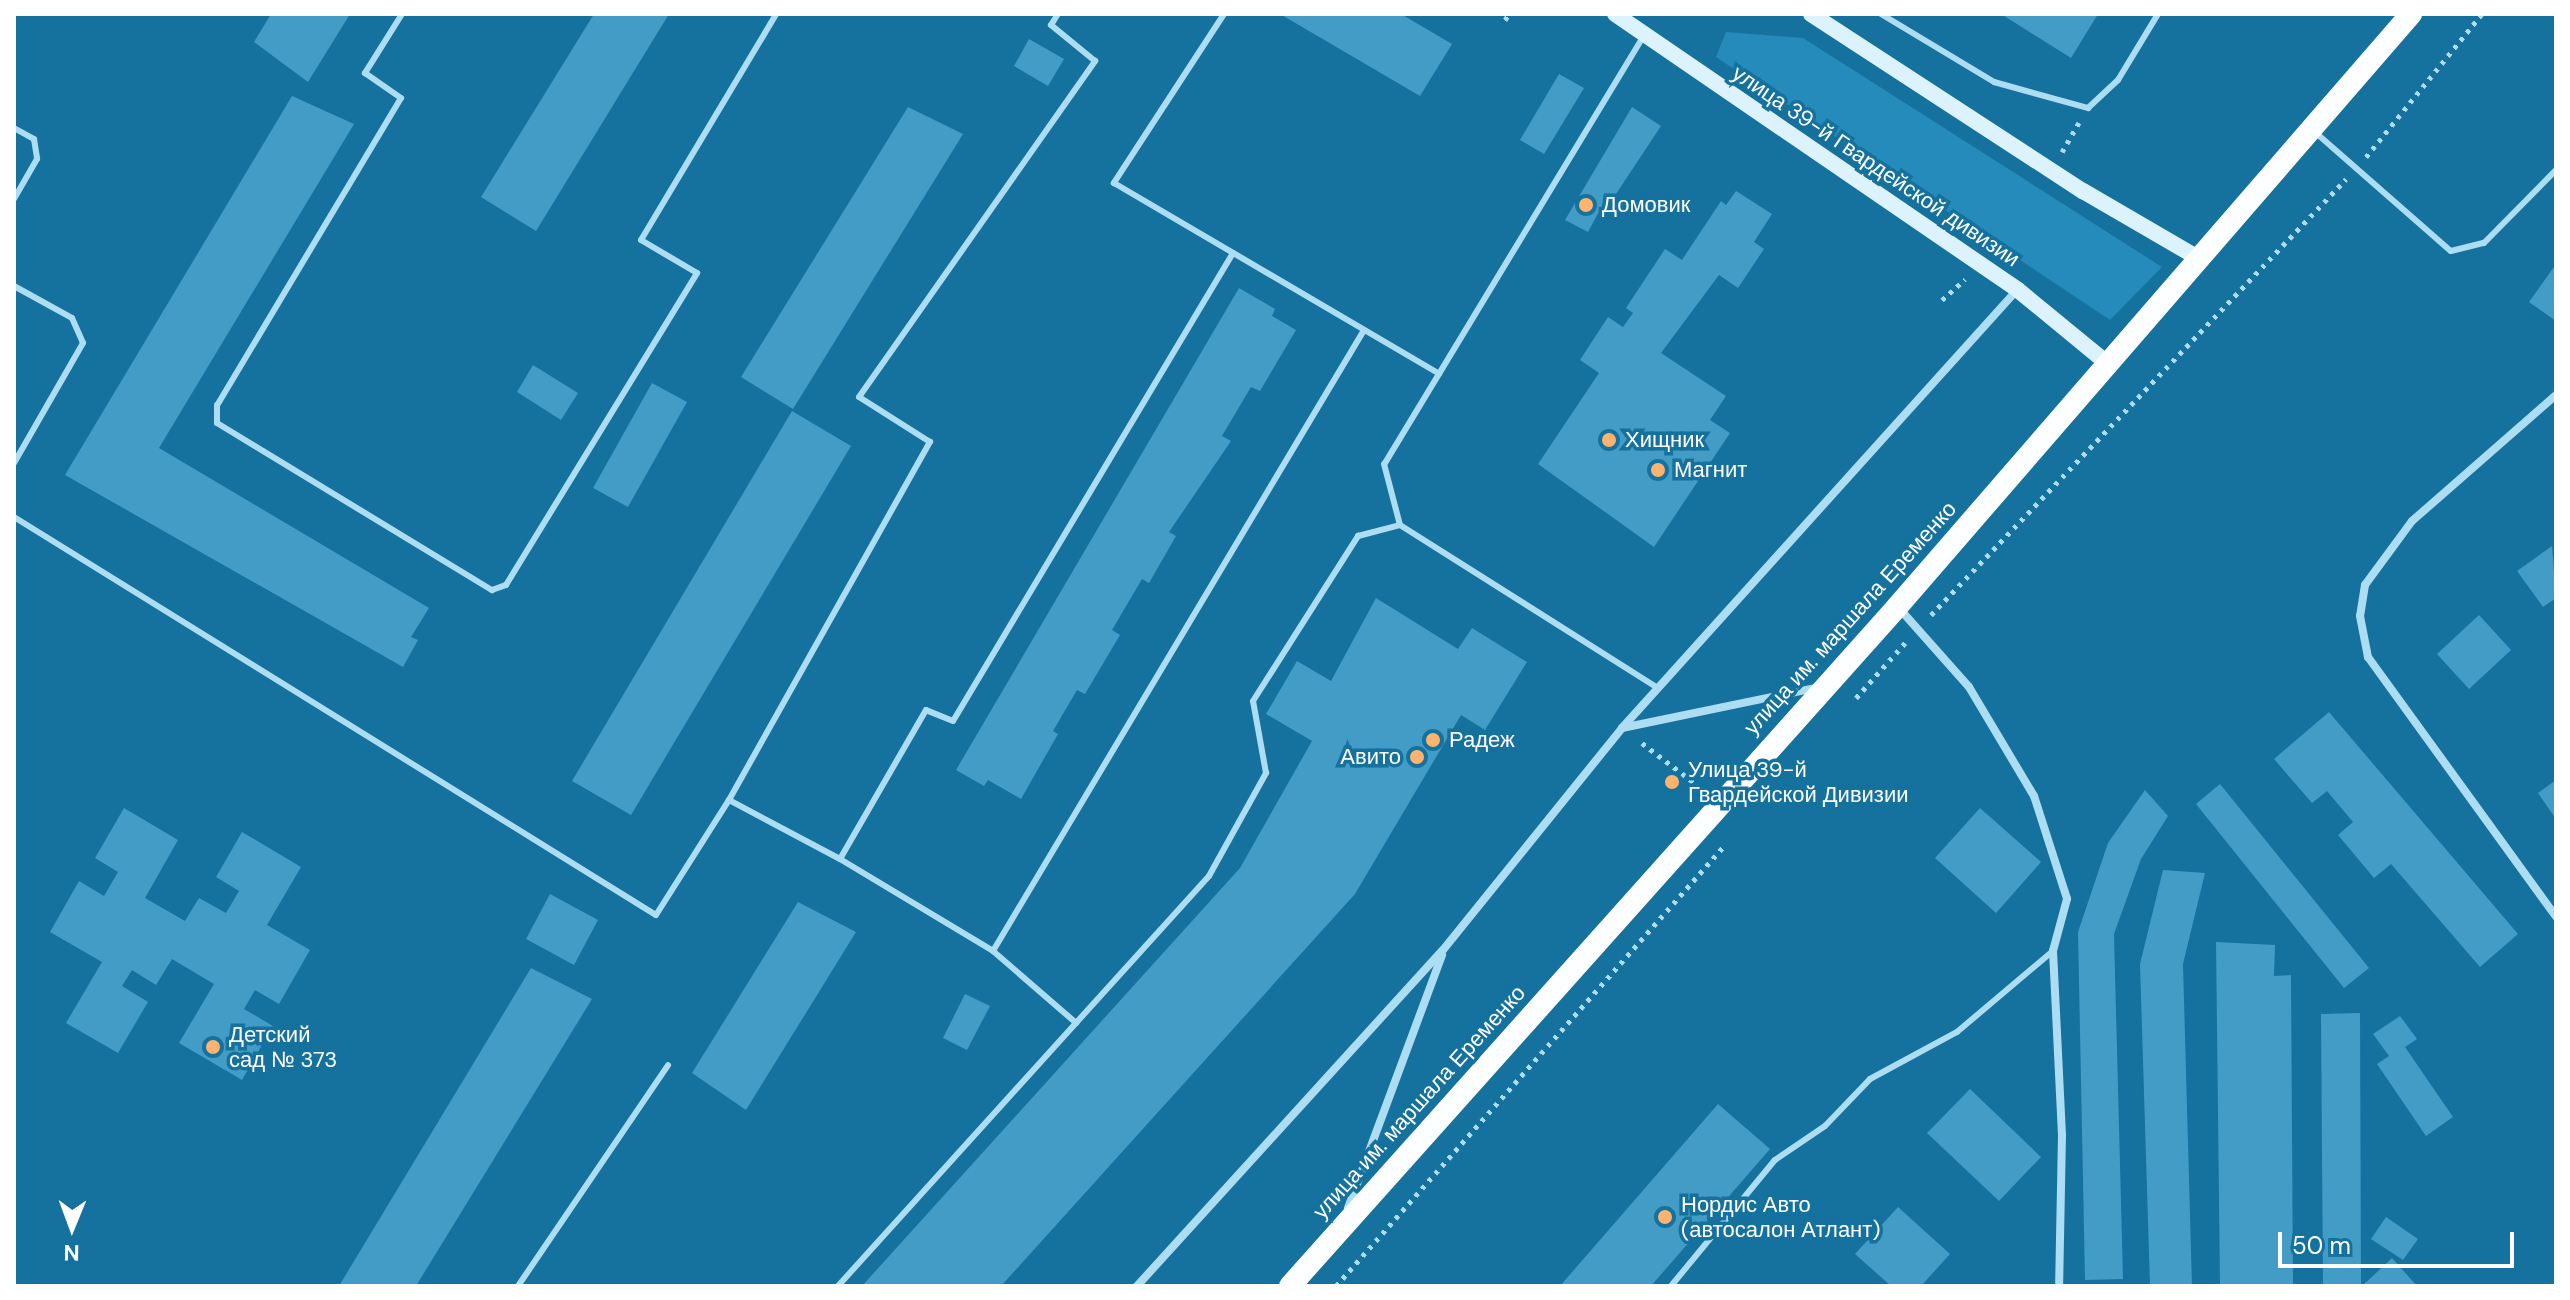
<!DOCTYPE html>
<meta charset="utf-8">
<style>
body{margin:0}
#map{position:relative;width:2570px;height:1300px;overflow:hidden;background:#15719d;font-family:"DM Sans",sans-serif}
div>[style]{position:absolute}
.green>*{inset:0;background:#258bba}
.building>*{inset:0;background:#439cc5}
.path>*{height:5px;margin-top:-2.5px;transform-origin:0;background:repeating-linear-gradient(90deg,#acddf3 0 4px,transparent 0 10px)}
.service>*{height:6px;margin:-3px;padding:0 3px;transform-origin:3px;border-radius:3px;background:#acddf3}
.minor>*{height:8px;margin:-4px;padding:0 4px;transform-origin:4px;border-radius:4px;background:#acddf3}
.secondary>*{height:16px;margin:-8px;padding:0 8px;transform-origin:8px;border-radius:8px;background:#dcf2fd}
.trunk>*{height:22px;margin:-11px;padding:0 11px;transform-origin:11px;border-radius:11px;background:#fcfeff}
.dots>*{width:22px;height:22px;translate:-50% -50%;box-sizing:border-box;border:4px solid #15719d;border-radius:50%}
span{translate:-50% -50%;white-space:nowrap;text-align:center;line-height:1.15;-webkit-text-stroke:7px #15719d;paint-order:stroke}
.street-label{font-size:22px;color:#fff}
.poi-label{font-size:22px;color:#fff}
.left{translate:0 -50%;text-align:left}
.right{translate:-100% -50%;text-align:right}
.frame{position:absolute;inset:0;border:16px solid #fff;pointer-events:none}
.north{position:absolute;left:32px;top:1188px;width:80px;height:80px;-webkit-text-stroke:6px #15719d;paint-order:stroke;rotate:181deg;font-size:22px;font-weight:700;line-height:32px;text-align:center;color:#fff}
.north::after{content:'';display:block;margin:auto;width:28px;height:36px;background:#fff;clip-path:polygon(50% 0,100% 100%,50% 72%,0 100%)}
.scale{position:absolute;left:2278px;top:1232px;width:236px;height:36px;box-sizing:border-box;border:4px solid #fff;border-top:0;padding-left:10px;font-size:24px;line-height:28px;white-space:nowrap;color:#fff;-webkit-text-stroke:6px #15719d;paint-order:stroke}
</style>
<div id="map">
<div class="green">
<i style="clip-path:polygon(1726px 32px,1803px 38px,2162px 267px,2110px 320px,1716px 57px)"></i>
</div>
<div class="building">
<i style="clip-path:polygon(271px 14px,350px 14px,308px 82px,254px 42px)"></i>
<i style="clip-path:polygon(594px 14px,669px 14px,536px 231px,481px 197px)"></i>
<i style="clip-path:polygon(1280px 14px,1401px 14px,1452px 44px,1420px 96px)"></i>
<i style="clip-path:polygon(2001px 14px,2098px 14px,2071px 58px)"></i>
<i style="clip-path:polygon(1029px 39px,1064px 59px,1048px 86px,1014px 66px)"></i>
<i style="clip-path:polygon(1559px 74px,1584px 88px,1544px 154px,1520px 140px)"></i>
<i style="clip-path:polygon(292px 96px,354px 124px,159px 448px,429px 608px,411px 637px,418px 640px,403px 667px,65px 475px)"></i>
<i style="clip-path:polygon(908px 107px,963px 134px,793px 409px,741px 377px)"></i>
<i style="clip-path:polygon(1632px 107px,1661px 126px,1614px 197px,1609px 193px,1588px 232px,1565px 220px)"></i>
<i style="clip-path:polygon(1736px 191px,1772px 214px,1754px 242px,1764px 249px,1738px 288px,1719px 275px,1661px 353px,1726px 396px,1710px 420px,1730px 433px,1654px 547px,1538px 464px,1599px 373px,1580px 360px,1608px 317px,1623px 327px,1633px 313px,1626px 308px,1665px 249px,1682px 260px,1721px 201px,1726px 205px)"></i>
<i style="clip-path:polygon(2556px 264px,2556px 321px,2529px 302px)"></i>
<i style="clip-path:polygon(1239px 288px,1275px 309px,1272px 316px,1296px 330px,1260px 391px,1251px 387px,1222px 436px,1231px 441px,1169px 532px,1176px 536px,1149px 583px,1142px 579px,1112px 630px,1120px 635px,1085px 694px,1077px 690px,1053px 731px,1058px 734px,1021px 799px,988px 780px,984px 786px,956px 770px)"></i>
<i style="clip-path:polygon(533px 365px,578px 393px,561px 420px,517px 392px)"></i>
<i style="clip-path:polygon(652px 383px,687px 402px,628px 507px,593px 488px)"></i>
<i style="clip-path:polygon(792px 411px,851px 446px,631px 815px,572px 781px)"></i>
<i style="clip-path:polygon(2552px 546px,2556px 598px,2543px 607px,2517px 571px)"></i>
<i style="clip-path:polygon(1376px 598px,1458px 649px,1472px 628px,1527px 662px,1485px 730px,1461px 715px,1355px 894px,1001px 1286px,862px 1286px,1240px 868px,1312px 741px,1266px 714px,1297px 661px,1331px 681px)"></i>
<i style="clip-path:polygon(2479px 615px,2511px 650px,2469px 689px,2437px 654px)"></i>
<i style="clip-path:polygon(2329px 712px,2518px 934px,2480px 967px,2391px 864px,2374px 878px,2338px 835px,2353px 822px,2327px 791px,2312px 803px,2274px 759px)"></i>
<i style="clip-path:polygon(2556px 780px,2556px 819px,2538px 793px)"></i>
<i style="clip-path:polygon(2220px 784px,2369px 968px,2344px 988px,2196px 804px)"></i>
<i style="clip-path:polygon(2145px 790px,2168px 816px,2141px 859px,2114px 934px,2123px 1279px,2085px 1280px,2078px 932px,2108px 843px)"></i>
<i style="clip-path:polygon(124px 808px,178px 840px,145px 898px,185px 921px,199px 898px,226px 913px,239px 891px,216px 877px,242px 832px,301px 867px,267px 925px,310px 950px,279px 1004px,255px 990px,244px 1009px,273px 1026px,242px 1080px,179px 1043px,214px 984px,172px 959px,156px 985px,132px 970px,122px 986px,148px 1002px,118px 1053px,66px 1023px,102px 962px,50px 932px,79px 881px,104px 896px,118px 872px,95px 858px)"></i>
<i style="clip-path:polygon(1980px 808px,2041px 862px,1996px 913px,1935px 858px)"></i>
<i style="clip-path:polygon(2163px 870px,2205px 873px,2183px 964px,2192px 1286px,2150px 1286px,2140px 964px)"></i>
<i style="clip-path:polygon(550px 894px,598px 920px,574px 965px,526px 939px)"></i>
<i style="clip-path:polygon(798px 902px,856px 932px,746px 1110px,692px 1073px)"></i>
<i style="clip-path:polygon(2216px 942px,2275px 945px,2274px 976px,2291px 975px,2293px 1286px,2220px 1286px)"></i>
<i style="clip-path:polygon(531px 968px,592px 999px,416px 1286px,339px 1286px)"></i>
<i style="clip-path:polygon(965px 994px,990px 1006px,967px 1050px,943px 1038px)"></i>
<i style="clip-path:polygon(2360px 1013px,2361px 1286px,2323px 1286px,2321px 1014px)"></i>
<i style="clip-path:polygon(2400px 1016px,2417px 1039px,2405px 1047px,2453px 1117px,2426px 1136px,2377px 1064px,2389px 1056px,2373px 1034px)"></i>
<i style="clip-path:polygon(1970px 1089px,2041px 1157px,1999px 1201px,1927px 1133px)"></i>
<i style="clip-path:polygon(1718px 1104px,1770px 1149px,1651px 1286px,1560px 1286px)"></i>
<i style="clip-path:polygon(1898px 1207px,1950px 1254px,1921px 1286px,1891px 1286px,1855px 1254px)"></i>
<i style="clip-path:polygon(2386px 1217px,2418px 1239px,2403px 1260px,2371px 1239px)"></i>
<i style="clip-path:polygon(2392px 1258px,2417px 1286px,2362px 1286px)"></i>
</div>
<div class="path">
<i style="left:1505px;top:20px;width:7px;rotate:-56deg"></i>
<i style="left:2062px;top:152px;width:34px;rotate:-60deg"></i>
<i style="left:2366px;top:157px;width:184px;rotate:-51deg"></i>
<i style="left:1942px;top:300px;width:31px;rotate:-42deg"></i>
<i style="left:1931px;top:615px;width:602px;rotate:-46.41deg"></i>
<i style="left:1856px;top:698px;width:74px;rotate:-48.3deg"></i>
<i style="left:1642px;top:743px;width:74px;rotate:37.3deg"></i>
<i style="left:1336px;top:1286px;width:587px;rotate:-48.59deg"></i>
</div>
<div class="service">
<i style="left:402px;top:14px;width:70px;rotate:122.1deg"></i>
<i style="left:365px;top:73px;width:44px;rotate:34.8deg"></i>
<i style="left:401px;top:98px;width:358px;rotate:120.9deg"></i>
<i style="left:217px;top:405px;width:18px;rotate:90deg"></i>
<i style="left:217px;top:423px;width:322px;rotate:31.3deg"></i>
<i style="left:492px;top:590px;width:15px;rotate:-20deg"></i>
<i style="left:506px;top:585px;width:366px;rotate:-58.5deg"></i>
<i style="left:697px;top:273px;width:65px;rotate:-149.5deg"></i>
<i style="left:641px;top:240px;width:263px;rotate:-59.1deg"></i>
<i style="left:1224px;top:14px;width:202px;rotate:123.1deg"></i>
<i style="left:1114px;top:183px;width:377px;rotate:30.4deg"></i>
<i style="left:1881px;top:14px;width:132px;rotate:31deg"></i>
<i style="left:1994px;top:82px;width:98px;rotate:15.5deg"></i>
<i style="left:2088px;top:108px;width:41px;rotate:-43deg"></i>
<i style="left:2118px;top:80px;width:77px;rotate:-58.8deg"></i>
<i style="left:1643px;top:37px;width:499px;rotate:121.2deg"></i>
<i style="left:1384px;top:464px;width:63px;rotate:75.3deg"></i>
<i style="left:1400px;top:525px;width:305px;rotate:32.3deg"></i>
<i style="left:14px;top:128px;width:23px;rotate:29deg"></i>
<i style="left:34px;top:139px;width:20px;rotate:81deg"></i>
<i style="left:37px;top:159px;width:46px;rotate:119.9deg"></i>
<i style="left:2316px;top:133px;width:179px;rotate:41.2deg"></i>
<i style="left:2451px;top:251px;width:34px;rotate:-14deg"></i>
<i style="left:2484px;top:243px;width:103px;rotate:-45.4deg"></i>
<i style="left:1233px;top:253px;width:545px;rotate:120.89deg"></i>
<i style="left:953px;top:721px;width:29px;rotate:-158deg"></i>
<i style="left:926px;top:710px;width:172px;rotate:120deg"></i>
<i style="left:840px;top:859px;width:179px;rotate:31deg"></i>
<i style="left:993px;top:951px;width:723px;rotate:-59.14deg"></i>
<i style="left:14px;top:286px;width:66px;rotate:28.9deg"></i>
<i style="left:72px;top:318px;width:27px;rotate:66deg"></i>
<i style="left:83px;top:343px;width:138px;rotate:119.9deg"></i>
<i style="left:14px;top:517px;width:755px;rotate:31.8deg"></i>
<i style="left:656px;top:915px;width:136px;rotate:-57.6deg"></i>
<i style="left:840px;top:859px;width:126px;rotate:-152deg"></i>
<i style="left:729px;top:800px;width:411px;rotate:-60.7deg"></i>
<i style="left:930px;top:442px;width:84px;rotate:-147.6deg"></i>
<i style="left:859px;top:397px;width:411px;rotate:-54.9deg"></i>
<i style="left:1095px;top:61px;width:57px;rotate:-140.7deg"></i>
<i style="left:1051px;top:25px;width:13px;rotate:-58deg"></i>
<i style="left:993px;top:951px;width:110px;rotate:40.9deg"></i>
<i style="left:518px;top:1286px;width:267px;rotate:-55.8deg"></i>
<i style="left:838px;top:1286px;width:553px;rotate:-47.86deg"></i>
<i style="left:1209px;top:876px;width:118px;rotate:-61deg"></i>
<i style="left:1266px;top:773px;width:73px;rotate:-100.2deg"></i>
<i style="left:1253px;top:701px;width:196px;rotate:-57.5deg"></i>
<i style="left:1358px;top:536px;width:43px;rotate:-14.7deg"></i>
<i style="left:1671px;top:1286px;width:163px;rotate:-50.5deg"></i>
<i style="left:1775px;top:1160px;width:60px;rotate:-34.2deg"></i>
<i style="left:1825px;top:1126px;width:65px;rotate:-46.2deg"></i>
<i style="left:1870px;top:1079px;width:99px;rotate:-28.4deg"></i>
<i style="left:1957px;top:1032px;width:126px;rotate:-40.2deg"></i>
</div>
<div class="minor">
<i style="left:2556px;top:395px;width:191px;rotate:138.8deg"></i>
<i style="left:2412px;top:521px;width:79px;rotate:126.3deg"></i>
<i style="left:2365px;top:585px;width:31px;rotate:99deg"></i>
<i style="left:2360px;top:616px;width:42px;rotate:79deg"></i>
<i style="left:2368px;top:657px;width:321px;rotate:54.1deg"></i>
<i style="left:1898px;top:607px;width:107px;rotate:48.4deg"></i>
<i style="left:1969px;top:687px;width:127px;rotate:59.2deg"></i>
<i style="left:2034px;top:796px;width:108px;rotate:72.2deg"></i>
<i style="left:2067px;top:899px;width:54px;rotate:105.1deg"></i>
<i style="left:2053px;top:951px;width:184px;rotate:87.2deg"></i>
<i style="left:2062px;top:1135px;width:151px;rotate:91.1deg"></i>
<i style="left:1622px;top:728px;width:198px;rotate:-11.7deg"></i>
<i style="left:1348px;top:1208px;width:270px;rotate:-69.6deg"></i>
<i style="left:1137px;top:1286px;width:454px;rotate:-47.7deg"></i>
<i style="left:1443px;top:950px;width:285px;rotate:-51.1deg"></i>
<i style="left:1622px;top:728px;width:590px;rotate:-47.96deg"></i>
</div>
<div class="secondary">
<i style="left:1615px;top:14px;width:488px;rotate:34.4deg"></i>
<i style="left:2018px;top:290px;width:115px;rotate:39.4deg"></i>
<i style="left:1811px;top:14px;width:325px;rotate:33.1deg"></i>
<i style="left:2083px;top:191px;width:135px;rotate:30.2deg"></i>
</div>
<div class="trunk">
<i style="left:1290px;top:1286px;width:911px;rotate:-48.2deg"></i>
<i style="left:1897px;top:607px;width:785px;rotate:-49.08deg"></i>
</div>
<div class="dots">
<i style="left:1586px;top:205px;background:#ffb36e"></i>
<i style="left:1609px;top:440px;background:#ffb36e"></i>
<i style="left:1658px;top:470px;background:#ffb36e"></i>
<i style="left:1433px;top:740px;background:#ffb36e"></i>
<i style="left:1417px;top:757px;background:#ffb36e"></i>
<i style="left:1672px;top:782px;background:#ffb36e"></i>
<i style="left:213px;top:1047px;background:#ffb36e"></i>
<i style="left:1665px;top:1217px;background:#ffb36e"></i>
</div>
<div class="street-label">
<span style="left:1876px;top:166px;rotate:34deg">улица 39-й Гвардейской дивизии</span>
<span style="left:1850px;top:618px;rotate:-48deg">улица им. маршала Еременко</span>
<span style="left:1419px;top:1102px;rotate:-48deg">улица им. маршала Еременко</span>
</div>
<div class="poi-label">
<span class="left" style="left:1602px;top:205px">Домовик</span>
<span class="left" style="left:1625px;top:440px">Хищник</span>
<span class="left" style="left:1674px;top:470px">Магнит</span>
<span class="left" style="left:1449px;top:740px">Радеж</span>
<span class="right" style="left:1401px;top:757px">Авито</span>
<span class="left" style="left:1688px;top:782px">Улица 39-й<br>Гвардейской Дивизии</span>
<span class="left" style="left:229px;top:1047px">Детский<br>сад № 373</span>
<span class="left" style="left:1681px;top:1217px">Нордис Авто<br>(автосалон Атлант)</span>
</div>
<div class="frame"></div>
<div class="north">N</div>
<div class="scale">50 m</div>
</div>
